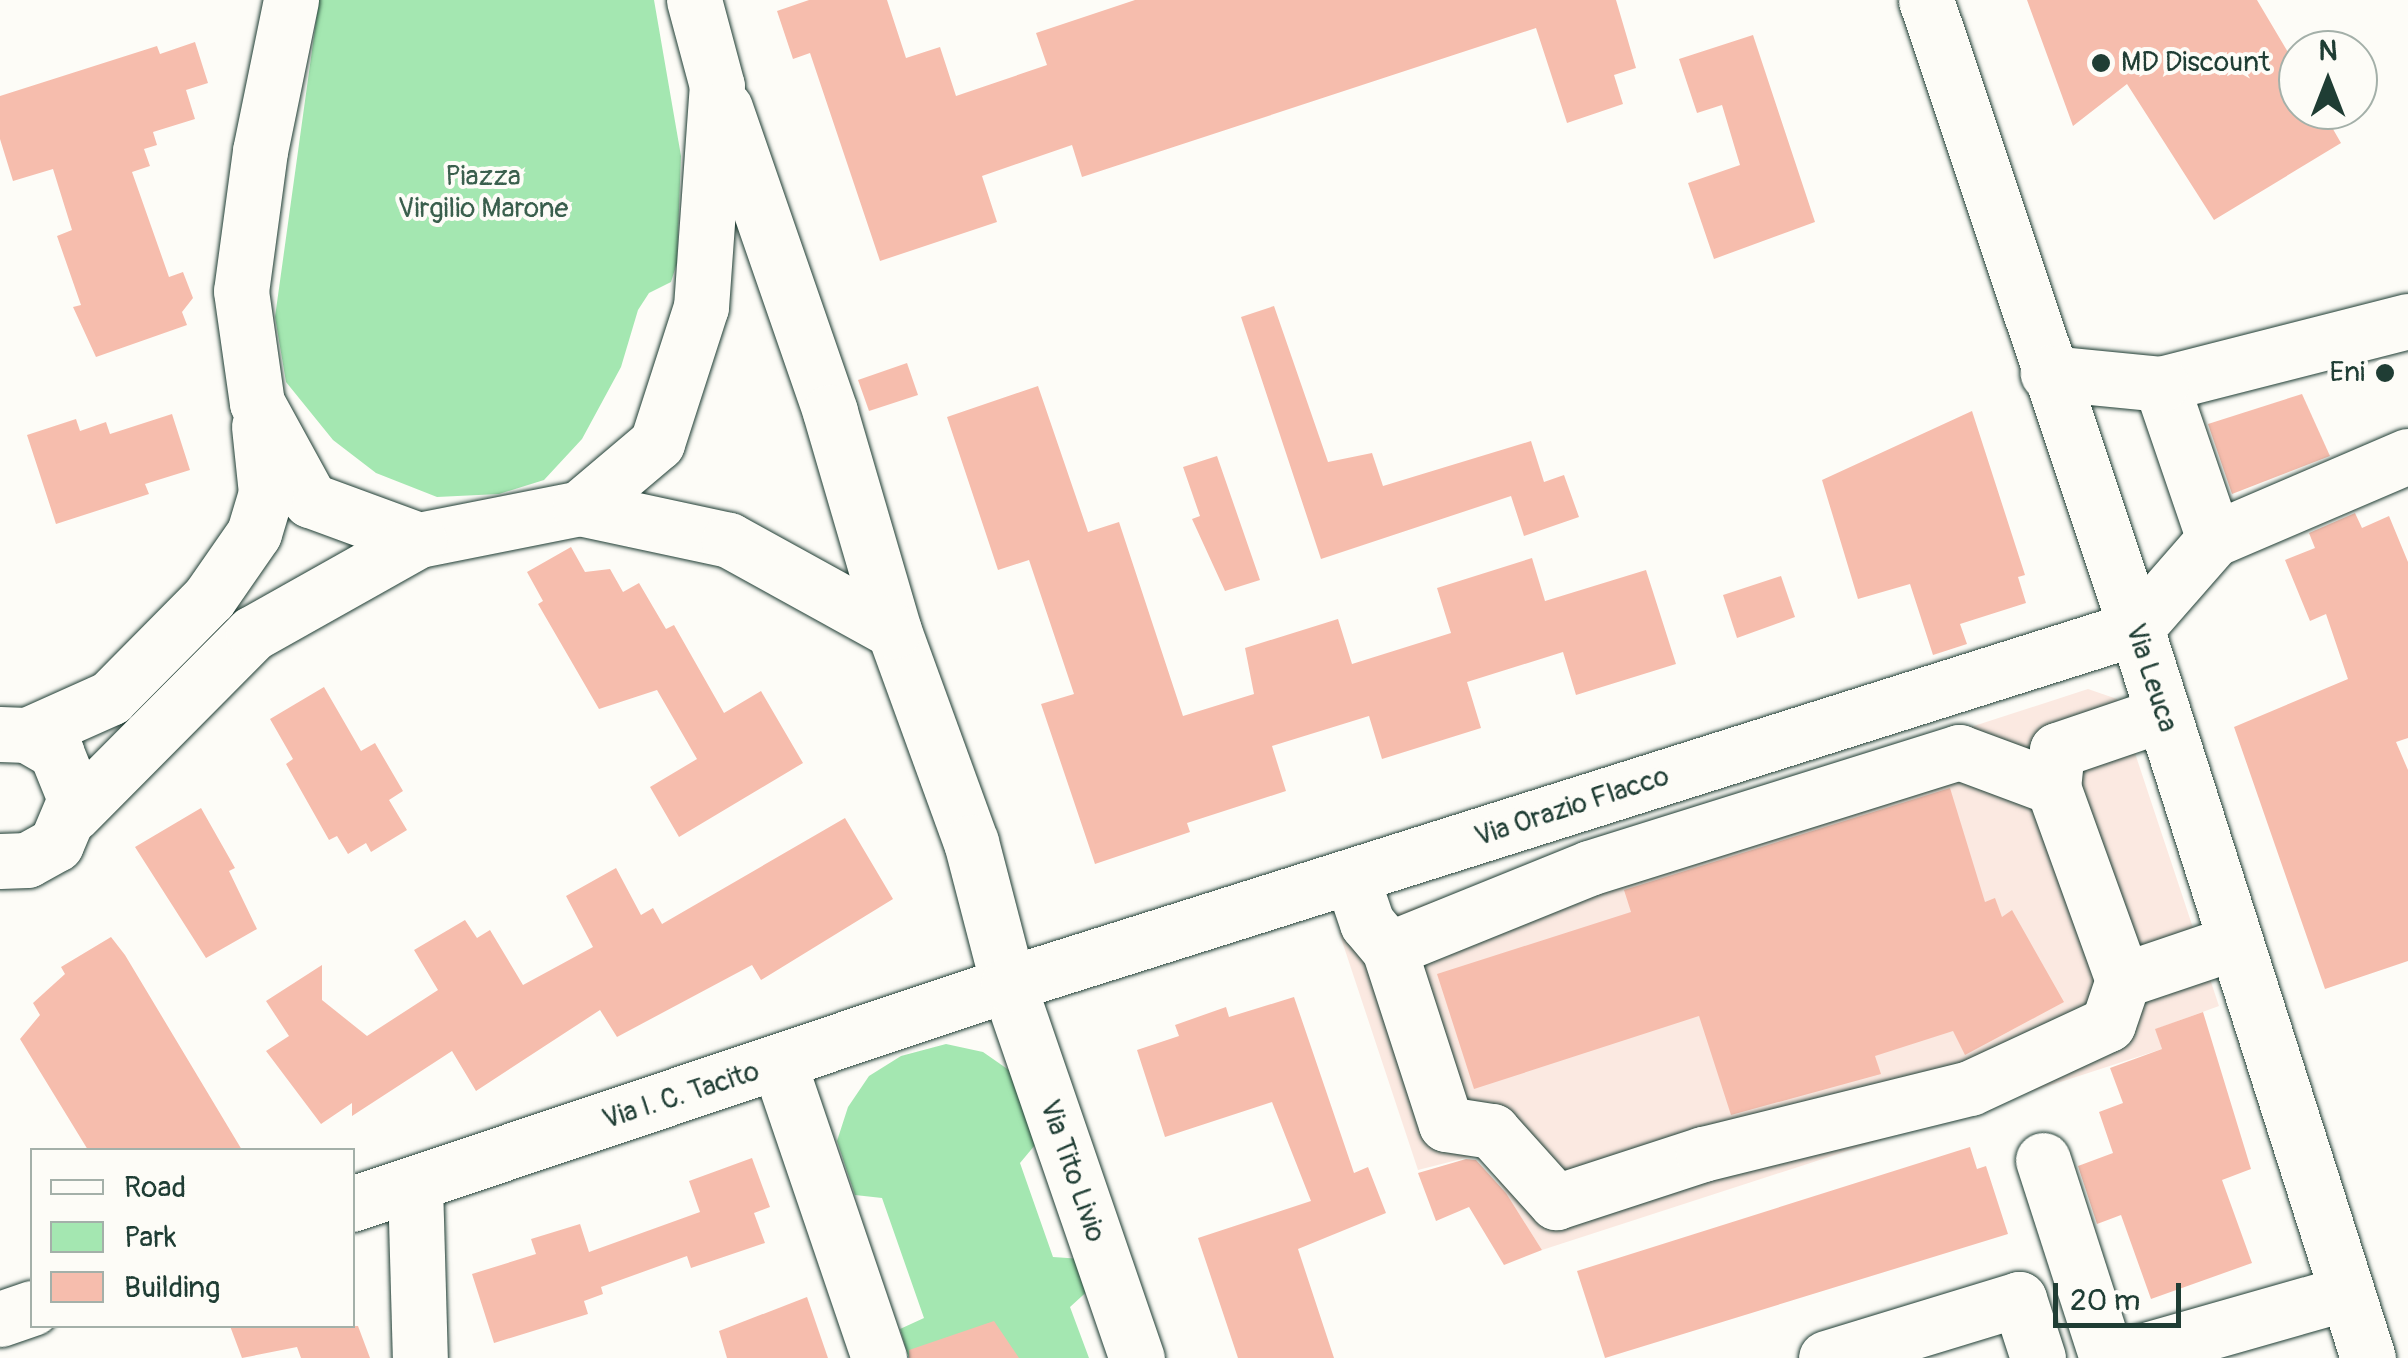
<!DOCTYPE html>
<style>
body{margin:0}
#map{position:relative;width:2408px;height:1358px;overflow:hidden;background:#fdfcf7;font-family:Pangolin,sans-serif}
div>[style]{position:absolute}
.built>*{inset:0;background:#fbe9e1}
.green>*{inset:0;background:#a4e7b1}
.building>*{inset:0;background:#f6bdad}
.roads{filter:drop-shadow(0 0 2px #1f3d34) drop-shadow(0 0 2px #1f3d34)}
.minor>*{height:55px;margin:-27.5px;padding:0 27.5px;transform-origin:27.5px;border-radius:27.5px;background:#fdfcf7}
.dots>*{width:28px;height:28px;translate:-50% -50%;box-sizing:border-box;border:5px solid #fdfcf7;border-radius:50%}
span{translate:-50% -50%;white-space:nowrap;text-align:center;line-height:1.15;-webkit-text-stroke:8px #fdfcf7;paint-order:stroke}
.poi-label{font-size:28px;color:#1f3d34}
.left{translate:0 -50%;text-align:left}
.right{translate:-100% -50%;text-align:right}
.park-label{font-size:28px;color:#3a5f4d}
.street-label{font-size:28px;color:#1f3d34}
.legend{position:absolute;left:30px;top:1148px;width:325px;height:180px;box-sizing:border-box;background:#fdfcf7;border:2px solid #a4b0a9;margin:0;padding:12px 18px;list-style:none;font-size:30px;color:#1f3d34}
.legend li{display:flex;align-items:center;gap:20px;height:50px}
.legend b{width:50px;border:2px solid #a4b0a9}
.north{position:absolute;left:2278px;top:30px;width:100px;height:100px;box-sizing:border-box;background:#fdfcf7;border:2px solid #a4b0a9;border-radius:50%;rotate:0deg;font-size:28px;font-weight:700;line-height:40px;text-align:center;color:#1f3d34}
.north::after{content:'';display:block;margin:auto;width:35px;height:45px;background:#1f3d34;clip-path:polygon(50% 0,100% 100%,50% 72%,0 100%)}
.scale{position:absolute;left:2053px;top:1283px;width:128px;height:45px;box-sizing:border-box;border:5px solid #1f3d34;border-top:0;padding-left:12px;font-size:30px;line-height:35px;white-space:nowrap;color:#1f3d34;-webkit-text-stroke:8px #fdfcf7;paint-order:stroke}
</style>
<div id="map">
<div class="built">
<i style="clip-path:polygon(2088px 689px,2117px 699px,2219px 1006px,2156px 1029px,2162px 1049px,1542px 1250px,1481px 1154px,1418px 1170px,1339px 932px)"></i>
</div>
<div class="green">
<i style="clip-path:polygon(319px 0,654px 0,681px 156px,677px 263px,671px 282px,649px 293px,638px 310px,621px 367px,582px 439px,544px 480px,499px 494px,437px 497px,376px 473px,333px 440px,286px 382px,275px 317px)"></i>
<i style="clip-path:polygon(946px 1044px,983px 1052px,1016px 1075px,1040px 1139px,1020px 1163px,1053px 1257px,1082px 1259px,1093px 1286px,1070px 1307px,1089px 1358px,909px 1358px,900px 1329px,924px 1318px,882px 1198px,855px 1195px,837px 1141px,848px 1107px,869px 1076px,901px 1056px)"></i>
</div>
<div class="building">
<i style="clip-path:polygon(809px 0,887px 0,906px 58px,940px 47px,956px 96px,1047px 65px,1036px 33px,1135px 0,1616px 0,1636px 68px,1614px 75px,1623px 104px,1567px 123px,1536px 28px,1082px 177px,1072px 145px,982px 176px,997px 222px,880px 261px,810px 53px,793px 59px,777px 11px)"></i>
<i style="clip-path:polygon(2027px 0,2257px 0,2298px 69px,2298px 110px,2322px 110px,2341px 143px,2214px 220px,2127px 84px,2073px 126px)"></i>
<i style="clip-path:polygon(1753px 35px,1815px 222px,1714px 259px,1688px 183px,1740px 165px,1722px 105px,1697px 113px,1679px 59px)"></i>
<i style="clip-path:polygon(195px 42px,208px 83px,186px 90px,195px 119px,153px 132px,157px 145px,144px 149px,150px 166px,132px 172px,169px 277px,183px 272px,193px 298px,182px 312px,187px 325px,96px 357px,73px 307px,81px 305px,57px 236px,72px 230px,53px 169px,13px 181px,0 139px,0 96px,157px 46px,160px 54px)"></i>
<i style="clip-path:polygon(1274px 306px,1328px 462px,1372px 453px,1383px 486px,1531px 441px,1544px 482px,1564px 475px,1579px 517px,1524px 536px,1511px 496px,1321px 559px,1241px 317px)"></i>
<i style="clip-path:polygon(907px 363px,918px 395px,869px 411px,858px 380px)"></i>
<i style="clip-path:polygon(1038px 386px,1088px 532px,1119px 522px,1183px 716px,1254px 694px,1245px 648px,1338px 619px,1352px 664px,1451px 633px,1437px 588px,1532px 558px,1545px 601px,1646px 570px,1676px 664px,1576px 695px,1563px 652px,1467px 682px,1481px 728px,1382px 759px,1369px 716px,1272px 746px,1286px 791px,1187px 823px,1190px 832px,1095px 864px,1041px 704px,1074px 694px,1029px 560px,998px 570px,947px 417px)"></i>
<i style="clip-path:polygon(2302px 394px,2330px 456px,2232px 494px,2208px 424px)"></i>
<i style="clip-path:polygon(1972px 411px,2025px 575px,2018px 577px,2026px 603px,1960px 624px,1967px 644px,1933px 655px,1910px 584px,1858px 599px,1822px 480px)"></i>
<i style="clip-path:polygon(172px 414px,190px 470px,145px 484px,149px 494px,56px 524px,27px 435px,76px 419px,80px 431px,106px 422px,110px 434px)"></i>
<i style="clip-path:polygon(1217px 456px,1260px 580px,1225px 591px,1192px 519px,1200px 516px,1183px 467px)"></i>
<i style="clip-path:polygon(2355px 513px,2362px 528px,2389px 516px,2408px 562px,2408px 738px,2396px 742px,2408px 770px,2408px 961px,2325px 989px,2234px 727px,2348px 679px,2326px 614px,2310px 621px,2285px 560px,2315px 548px,2309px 533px)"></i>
<i style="clip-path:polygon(571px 547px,585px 572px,610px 569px,623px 592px,639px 583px,666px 629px,674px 625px,724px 713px,761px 691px,803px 763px,679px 837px,650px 787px,697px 759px,657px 690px,599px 709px,538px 604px,543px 601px,527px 572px)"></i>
<i style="clip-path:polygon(1781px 576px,1795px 617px,1737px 638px,1723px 595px)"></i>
<i style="clip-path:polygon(324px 687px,361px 751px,375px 743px,403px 791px,389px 800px,407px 830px,371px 852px,366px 843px,348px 854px,337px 836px,329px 840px,286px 764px,293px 759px,270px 719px)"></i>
<i style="clip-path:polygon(1950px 788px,1985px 902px,1995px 898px,2002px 917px,2012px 910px,2064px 1002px,1965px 1055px,1953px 1031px,1875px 1056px,1881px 1074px,1731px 1115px,1699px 1016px,1474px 1089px,1437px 974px,1631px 912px,1624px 890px)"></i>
<i style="clip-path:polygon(201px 808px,235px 868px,229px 871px,257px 929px,206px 958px,135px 847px)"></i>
<i style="clip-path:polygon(845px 818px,893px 899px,761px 980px,752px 965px,617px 1037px,600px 1010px,476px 1091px,452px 1051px,352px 1116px,352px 1103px,321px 1124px,266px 1051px,289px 1036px,266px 1001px,322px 965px,322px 1000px,367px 1036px,438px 990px,414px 950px,465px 920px,477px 938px,490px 930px,523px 985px,593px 947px,566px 896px,616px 868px,641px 915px,653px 908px,662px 924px)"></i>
<i style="clip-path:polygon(111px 937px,125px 955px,242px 1150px,88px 1150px,20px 1039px,40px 1015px,33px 1003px,65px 974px,61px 967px)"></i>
<i style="clip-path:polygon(1294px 997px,1354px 1173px,1368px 1167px,1386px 1213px,1298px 1249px,1334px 1358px,1238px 1358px,1198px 1238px,1311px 1201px,1272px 1102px,1165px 1137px,1137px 1050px,1179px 1036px,1175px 1025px,1226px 1007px,1229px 1017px)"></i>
<i style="clip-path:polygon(2203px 1012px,2251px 1169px,2222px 1180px,2252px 1263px,2151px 1299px,2121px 1215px,2097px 1224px,2078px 1166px,2113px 1153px,2099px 1112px,2123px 1103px,2110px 1068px,2162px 1049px,2155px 1029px)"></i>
<i style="clip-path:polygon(1970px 1147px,1977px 1169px,1986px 1166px,2008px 1234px,1605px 1358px,1577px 1271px)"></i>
<i style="clip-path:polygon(752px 1158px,770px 1207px,754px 1213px,765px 1243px,691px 1268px,687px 1256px,601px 1287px,603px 1294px,584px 1301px,588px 1314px,494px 1343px,472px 1274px,536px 1254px,531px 1239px,580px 1224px,589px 1252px,700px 1212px,689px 1181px)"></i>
<i style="clip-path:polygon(1466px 1159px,1476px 1160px,1506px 1193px,1542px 1250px,1504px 1265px,1469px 1207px,1436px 1221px,1418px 1173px)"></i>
<i style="clip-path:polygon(807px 1297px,828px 1358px,727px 1358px,719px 1331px)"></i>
<i style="clip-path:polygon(994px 1321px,1019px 1358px,909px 1358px,909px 1350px)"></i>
<i style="clip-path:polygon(230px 1326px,358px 1326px,370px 1358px,301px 1358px,297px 1347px,242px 1358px)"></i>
</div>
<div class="roads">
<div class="minor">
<i style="left:291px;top:0;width:154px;rotate:101.6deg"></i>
<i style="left:260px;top:151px;width:141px;rotate:97.7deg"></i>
<i style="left:241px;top:291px;width:113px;rotate:81.9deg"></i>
<i style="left:257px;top:403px;width:111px;rotate:61.3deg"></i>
<i style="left:310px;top:500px;width:116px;rotate:20.2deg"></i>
<i style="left:419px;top:540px;width:164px;rotate:-11.2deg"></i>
<i style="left:580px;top:508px;width:101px;rotate:-40.2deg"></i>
<i style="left:657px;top:443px;width:143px;rotate:-72.1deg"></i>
<i style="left:701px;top:307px;width:222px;rotate:-85.9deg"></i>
<i style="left:717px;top:86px;width:89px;rotate:-105deg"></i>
<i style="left:1926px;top:0;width:662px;rotate:71.51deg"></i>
<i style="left:2136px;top:628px;width:766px;rotate:72.37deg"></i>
<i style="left:725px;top:108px;width:322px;rotate:70.9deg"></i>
<i style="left:830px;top:412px;width:228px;rotate:73.7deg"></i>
<i style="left:894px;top:631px;width:225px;rotate:70deg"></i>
<i style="left:971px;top:842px;width:147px;rotate:75.4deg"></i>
<i style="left:1008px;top:984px;width:396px;rotate:71deg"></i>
<i style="left:2161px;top:384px;width:255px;rotate:-14.3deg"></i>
<i style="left:580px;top:508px;width:152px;rotate:12.1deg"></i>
<i style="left:729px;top:540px;width:188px;rotate:28.9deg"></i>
<i style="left:2214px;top:539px;width:211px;rotate:-23.2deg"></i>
<i style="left:2163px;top:714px;width:112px;rotate:161.2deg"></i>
<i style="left:2057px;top:750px;width:37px;rotate:96deg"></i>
<i style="left:2053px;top:787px;width:205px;rotate:70.1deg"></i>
<i style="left:2123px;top:980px;width:118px;rotate:-18.7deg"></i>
<i style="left:0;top:734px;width:27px;rotate:2deg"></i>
<i style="left:27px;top:735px;width:34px;rotate:30deg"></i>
<i style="left:56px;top:752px;width:51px;rotate:68deg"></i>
<i style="left:75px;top:799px;width:49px;rotate:112.9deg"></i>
<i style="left:56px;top:844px;width:33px;rotate:151deg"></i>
<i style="left:27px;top:860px;width:27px;rotate:178deg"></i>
<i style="left:27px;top:735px;width:91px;rotate:-24deg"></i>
<i style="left:110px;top:698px;width:141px;rotate:-45.3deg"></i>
<i style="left:209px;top:598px;width:79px;rotate:-55.3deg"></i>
<i style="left:254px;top:533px;width:42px;rotate:-73.3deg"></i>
<i style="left:266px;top:493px;width:67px;rotate:-96deg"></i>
<i style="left:73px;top:814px;width:255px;rotate:-45.2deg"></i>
<i style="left:253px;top:633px;width:190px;rotate:-29.3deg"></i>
<i style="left:1351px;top:876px;width:50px;rotate:71.2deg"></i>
<i style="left:1367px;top:923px;width:34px;rotate:50deg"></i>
<i style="left:1389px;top:949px;width:184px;rotate:72deg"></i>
<i style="left:1446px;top:1124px;width:47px;rotate:8.7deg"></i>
<i style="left:1492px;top:1131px;width:96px;rotate:48deg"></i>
<i style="left:1556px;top:1202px;width:155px;rotate:-18.1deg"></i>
<i style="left:1703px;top:1154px;width:275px;rotate:-13.9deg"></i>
<i style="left:1970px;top:1088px;width:152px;rotate:-24.9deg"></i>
<i style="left:2108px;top:1024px;width:46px;rotate:-71.2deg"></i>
<i style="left:1389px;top:949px;width:216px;rotate:-22deg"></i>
<i style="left:1589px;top:868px;width:388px;rotate:-17.4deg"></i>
<i style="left:1959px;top:752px;width:100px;rotate:20.4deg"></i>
<i style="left:779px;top:1064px;width:311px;rotate:71.2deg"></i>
<i style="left:2043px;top:1160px;width:208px;rotate:72.1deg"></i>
<i style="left:415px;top:1184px;width:174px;rotate:88.4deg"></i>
<i style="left:352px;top:1204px;width:692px;rotate:-18.54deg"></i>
<i style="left:1008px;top:984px;width:1183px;rotate:-17.52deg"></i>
<i style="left:2136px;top:628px;width:118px;rotate:-48.8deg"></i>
<i style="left:2214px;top:539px;width:164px;rotate:-108.9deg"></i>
<i style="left:2161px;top:384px;width:114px;rotate:-174.4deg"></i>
<i style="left:0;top:1319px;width:34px;rotate:-19deg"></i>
<i style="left:1826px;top:1358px;width:202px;rotate:-17deg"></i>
<i style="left:2019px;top:1299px;width:62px;rotate:72.1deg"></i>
<i style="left:2118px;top:1358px;width:237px;rotate:-15.9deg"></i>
</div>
</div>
<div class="dots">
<i style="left:2101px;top:63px;background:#1f3d34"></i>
<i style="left:2385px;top:373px;background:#1f3d34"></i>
</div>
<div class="poi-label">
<span class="left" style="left:2121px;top:63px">MD Discount</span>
<span class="right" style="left:2365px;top:373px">Eni</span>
</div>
<div class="park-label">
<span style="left:483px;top:193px">Piazza<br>Virgilio Marone</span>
</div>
<div class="street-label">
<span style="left:2151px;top:678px;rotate:72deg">Via Leuca</span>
<span style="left:1572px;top:807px;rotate:-18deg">Via Orazio Flacco</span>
<span style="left:681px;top:1096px;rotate:-18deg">Via I. C. Tacito</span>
<span style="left:1072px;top:1171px;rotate:71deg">Via Tito Livio</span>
</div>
<ul class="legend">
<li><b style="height:12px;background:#fdfcf7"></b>Road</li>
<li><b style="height:28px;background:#a4e7b1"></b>Park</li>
<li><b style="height:28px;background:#f6bdad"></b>Building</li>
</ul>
<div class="north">N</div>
<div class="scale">20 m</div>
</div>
